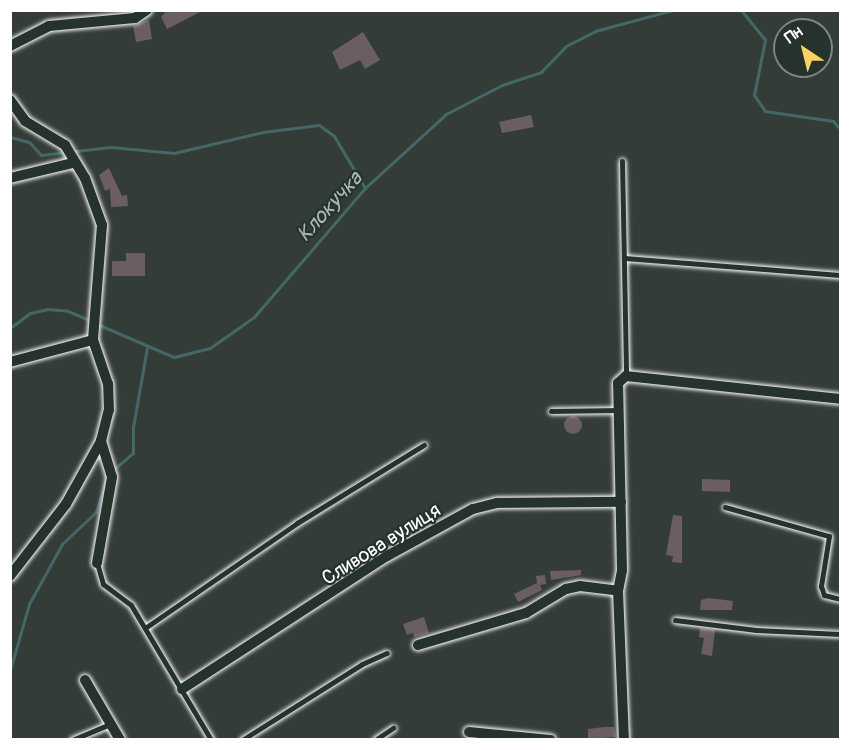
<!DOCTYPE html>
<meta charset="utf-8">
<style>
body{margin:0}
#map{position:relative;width:851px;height:750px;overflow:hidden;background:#343c37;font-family:Pangolin,sans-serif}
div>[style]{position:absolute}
.stream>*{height:3px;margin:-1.5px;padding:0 1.5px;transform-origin:1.5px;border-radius:1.5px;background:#436867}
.building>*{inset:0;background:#6a5e61}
.round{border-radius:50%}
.roads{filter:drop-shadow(0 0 2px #fff) drop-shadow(0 0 2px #fff)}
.service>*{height:5px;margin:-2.5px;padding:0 2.5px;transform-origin:2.5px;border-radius:2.5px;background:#26332d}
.minor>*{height:10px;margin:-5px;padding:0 5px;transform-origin:5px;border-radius:5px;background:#26332d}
span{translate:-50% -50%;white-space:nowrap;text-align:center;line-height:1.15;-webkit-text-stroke:4.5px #26332d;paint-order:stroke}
.street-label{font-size:20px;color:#fff}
.water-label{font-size:21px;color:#abb;font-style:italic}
.frame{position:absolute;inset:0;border:12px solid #fff;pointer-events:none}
.north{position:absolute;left:773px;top:18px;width:60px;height:60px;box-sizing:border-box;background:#26332d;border:2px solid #7d8581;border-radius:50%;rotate:325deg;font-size:16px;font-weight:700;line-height:24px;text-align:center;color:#fff}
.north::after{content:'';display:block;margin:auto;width:21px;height:27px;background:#ffd166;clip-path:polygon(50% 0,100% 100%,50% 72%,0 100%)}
</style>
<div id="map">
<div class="stream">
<i style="left:741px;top:10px;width:38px;rotate:51deg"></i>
<i style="left:765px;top:40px;width:56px;rotate:101.3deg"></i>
<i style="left:754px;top:95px;width:19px;rotate:55deg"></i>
<i style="left:765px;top:111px;width:69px;rotate:8.4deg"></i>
<i style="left:833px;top:121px;width:11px;rotate:49deg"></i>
<i style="left:10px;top:137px;width:20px;rotate:15deg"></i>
<i style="left:29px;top:142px;width:18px;rotate:47deg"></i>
<i style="left:41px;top:155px;width:70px;rotate:-6.5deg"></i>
<i style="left:111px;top:147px;width:63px;rotate:5.4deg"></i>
<i style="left:174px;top:153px;width:91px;rotate:-13.3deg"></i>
<i style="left:263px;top:132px;width:56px;rotate:-7.1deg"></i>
<i style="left:319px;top:125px;width:19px;rotate:36deg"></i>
<i style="left:334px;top:136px;width:61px;rotate:59.2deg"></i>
<i style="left:97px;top:324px;width:84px;rotate:23.2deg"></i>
<i style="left:174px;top:357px;width:37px;rotate:-14deg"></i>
<i style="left:210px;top:348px;width:54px;rotate:-35.2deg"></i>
<i style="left:254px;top:317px;width:170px;rotate:-49.3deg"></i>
<i style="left:365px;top:188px;width:110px;rotate:-42.4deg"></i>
<i style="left:446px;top:114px;width:63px;rotate:-27.4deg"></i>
<i style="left:502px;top:85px;width:41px;rotate:-18.4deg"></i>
<i style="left:541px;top:72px;width:36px;rotate:-46deg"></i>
<i style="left:566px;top:46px;width:33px;rotate:-27deg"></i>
<i style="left:595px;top:31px;width:81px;rotate:-15.1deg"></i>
<i style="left:10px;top:328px;width:25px;rotate:-37deg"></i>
<i style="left:30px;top:313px;width:17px;rotate:-13deg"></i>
<i style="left:47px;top:309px;width:21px;rotate:5deg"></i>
<i style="left:68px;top:311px;width:25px;rotate:23deg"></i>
<i style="left:112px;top:471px;width:28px;rotate:-41deg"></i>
<i style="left:133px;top:453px;width:26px;rotate:-90deg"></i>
<i style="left:133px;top:427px;width:80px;rotate:-80deg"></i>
<i style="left:10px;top:670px;width:69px;rotate:-73.9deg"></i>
<i style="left:29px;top:604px;width:68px;rotate:-61.2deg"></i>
<i style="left:62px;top:544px;width:47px;rotate:-43.3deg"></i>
<i style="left:96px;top:512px;width:39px;rotate:-73deg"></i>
</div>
<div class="building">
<i style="clip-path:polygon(167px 10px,201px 10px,202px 11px,167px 29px,161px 17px)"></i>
<i style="clip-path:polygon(149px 20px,152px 39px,136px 42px,133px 26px)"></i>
<i style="clip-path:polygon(363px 32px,380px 60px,365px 69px,360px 60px,340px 70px,332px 52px)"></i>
<i style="clip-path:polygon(531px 115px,534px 127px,502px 133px,499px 122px)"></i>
<i style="clip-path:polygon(109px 168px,122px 196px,127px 195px,128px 206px,111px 207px,110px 189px,105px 191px,99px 175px)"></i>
<i style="clip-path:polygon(126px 253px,145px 253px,145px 276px,112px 276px,112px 261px,126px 261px)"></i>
<i class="round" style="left:564px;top:416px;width:18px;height:18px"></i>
<i style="clip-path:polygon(702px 479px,730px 480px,730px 492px,702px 491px)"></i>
<i style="clip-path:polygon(673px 515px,682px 516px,682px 563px,672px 562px,673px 556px,666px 555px)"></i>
<i style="clip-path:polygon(581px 570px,581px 575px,551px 580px,550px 571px)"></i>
<i style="clip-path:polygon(545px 575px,546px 584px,540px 585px,542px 590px,518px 602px,514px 594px,537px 583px,536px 576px)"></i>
<i style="clip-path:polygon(708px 598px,733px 601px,732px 610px,700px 610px,701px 600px)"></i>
<i style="clip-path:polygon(424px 617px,429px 633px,414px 637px,413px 633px,407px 635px,403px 624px)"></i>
<i style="clip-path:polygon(700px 628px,715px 630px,712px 656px,701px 654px,704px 638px,699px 637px)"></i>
<i style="clip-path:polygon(604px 727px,614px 727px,616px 737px,588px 739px,588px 729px)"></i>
</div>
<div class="roads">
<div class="service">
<i style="left:622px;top:161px;width:215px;rotate:88.9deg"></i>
<i style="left:624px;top:258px;width:217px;rotate:4.5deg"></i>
<i style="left:551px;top:411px;width:67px;rotate:-0.9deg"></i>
<i style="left:725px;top:507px;width:108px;rotate:15.6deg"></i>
<i style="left:829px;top:536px;width:51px;rotate:99.1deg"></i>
<i style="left:821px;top:586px;width:9px;rotate:72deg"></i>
<i style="left:824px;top:595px;width:16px;rotate:14deg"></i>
<i style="left:97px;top:563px;width:22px;rotate:74deg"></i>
<i style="left:103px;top:584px;width:35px;rotate:37deg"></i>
<i style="left:131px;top:605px;width:157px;rotate:59.3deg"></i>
<i style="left:675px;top:620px;width:82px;rotate:7deg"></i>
<i style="left:756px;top:630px;width:84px;rotate:2.7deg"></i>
<i style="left:145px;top:628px;width:185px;rotate:-34.6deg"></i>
<i style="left:297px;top:523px;width:149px;rotate:-31.6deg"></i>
<i style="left:72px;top:740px;width:41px;rotate:-22.8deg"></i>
<i style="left:242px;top:740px;width:142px;rotate:-32.3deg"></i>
<i style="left:362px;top:664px;width:27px;rotate:-24deg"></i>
<i style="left:375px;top:740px;width:22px;rotate:-34deg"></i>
</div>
<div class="minor">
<i style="left:10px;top:46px;width:44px;rotate:-27.1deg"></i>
<i style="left:49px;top:26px;width:86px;rotate:-5.3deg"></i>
<i style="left:135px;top:18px;width:14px;rotate:-34deg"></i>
<i style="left:10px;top:100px;width:26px;rotate:54deg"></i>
<i style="left:25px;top:121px;width:47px;rotate:31deg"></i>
<i style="left:65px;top:145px;width:39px;rotate:59deg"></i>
<i style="left:85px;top:178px;width:50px;rotate:70.1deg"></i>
<i style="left:102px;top:225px;width:115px;rotate:94.5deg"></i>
<i style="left:93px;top:340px;width:86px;rotate:165.2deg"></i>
<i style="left:10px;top:178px;width:65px;rotate:-13.4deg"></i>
<i style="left:97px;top:563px;width:87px;rotate:-80.1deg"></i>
<i style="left:112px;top:477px;width:38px;rotate:-107deg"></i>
<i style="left:10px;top:576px;width:91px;rotate:-52.1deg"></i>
<i style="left:66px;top:504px;width:72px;rotate:-60.9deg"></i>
<i style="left:101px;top:441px;width:32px;rotate:-76deg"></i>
<i style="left:109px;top:410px;width:26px;rotate:-92deg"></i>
<i style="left:108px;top:384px;width:46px;rotate:-108.8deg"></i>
<i style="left:418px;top:645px;width:113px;rotate:-16.5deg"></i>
<i style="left:526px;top:613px;width:47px;rotate:-31deg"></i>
<i style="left:566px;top:589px;width:14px;rotate:-12deg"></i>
<i style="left:580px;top:586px;width:38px;rotate:7deg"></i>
<i style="left:85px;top:680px;width:69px;rotate:59.7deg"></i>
<i style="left:182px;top:689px;width:244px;rotate:-33deg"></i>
<i style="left:387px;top:556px;width:98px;rotate:-28.7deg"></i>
<i style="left:473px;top:509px;width:25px;rotate:-14deg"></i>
<i style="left:497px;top:503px;width:124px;rotate:-0.5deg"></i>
<i style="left:469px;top:732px;width:82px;rotate:5.6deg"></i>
<i style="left:624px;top:740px;width:149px;rotate:-92.3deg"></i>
<i style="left:618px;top:591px;width:21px;rotate:-79deg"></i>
<i style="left:622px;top:570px;width:187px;rotate:-91.2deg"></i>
<i style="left:618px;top:383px;width:11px;rotate:-41deg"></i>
<i style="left:626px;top:376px;width:215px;rotate:6.1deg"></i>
</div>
</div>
<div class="street-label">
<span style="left:381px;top:544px;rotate:-32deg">Сливова вулиця</span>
</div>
<div class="water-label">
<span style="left:330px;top:207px;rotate:-48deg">Клокучка</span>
</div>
<div class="frame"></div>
<div class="north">Пн</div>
</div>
